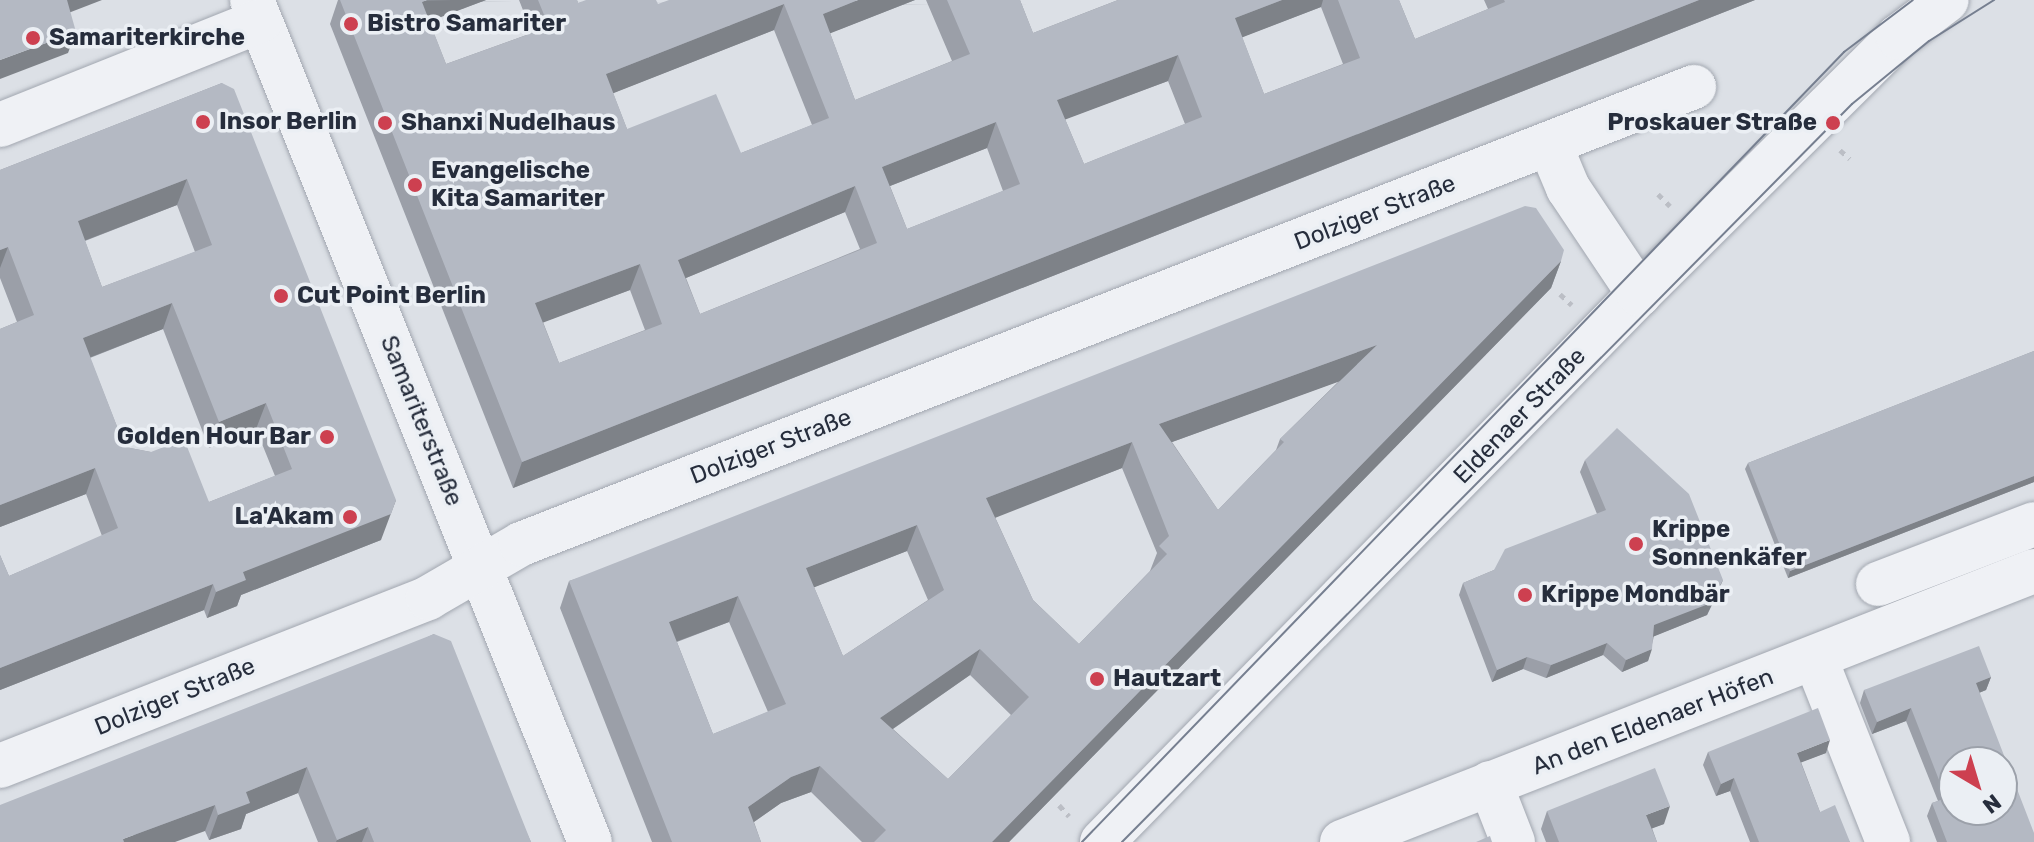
<!DOCTYPE html>
<meta charset="utf-8">
<style>
body{margin:0}
#map{position:relative;width:2034px;height:842px;overflow:hidden;background:#dce0e6;font-family:Rubik,sans-serif}
div>[style]{position:absolute}
.path>*{height:5px;margin-top:-2.5px;transform-origin:0;background:repeating-linear-gradient(90deg,#bbbec5 0 6px,transparent 0 12px)}
.roads{filter:drop-shadow(0 0 2px #a2a7b0) drop-shadow(0 0 2px #a2a7b0)}
.minor>*{height:44px;margin:-22px;padding:0 22px;transform-origin:22px;border-radius:22px;background:#eff1f5}
.tram>*{height:2px;margin:-1px;padding:0 1px;transform-origin:1px;border-radius:1px;background:#767f90}
.wall>*{inset:0;background:#9b9fa8}
.shaded-wall>*{inset:0;background:#7e8288}
.building>*{inset:0;background:#b4b9c3}
.dots>*{width:22px;height:22px;translate:-50% -50%;box-sizing:border-box;border:4px solid #ebeff4;border-radius:50%}
span{translate:-50% -50%;white-space:nowrap;text-align:center;line-height:1.15;-webkit-text-stroke:7px #ebeff4;paint-order:stroke}
.poi-label{font-size:24px;color:#262d3c;font-weight:700}
.left{translate:0 -50%;text-align:left}
.right{translate:-100% -50%;text-align:right}
.street-label{font-size:24px;color:#262d3c}
.north{position:absolute;left:1938px;top:746px;width:80px;height:80px;box-sizing:border-box;background:#ebeff4;border:2px solid #9ca1aa;border-radius:50%;rotate:142deg;font-size:22px;font-weight:700;line-height:32px;text-align:center;color:#262d3c}
.north::after{content:'';display:block;margin:auto;width:28px;height:36px;background:#cd4050;clip-path:polygon(50% 0,100% 100%,50% 72%,0 100%)}
</style>
<div id="map">
<div class="path">
<i style="left:1840px;top:150px;width:13px;rotate:42deg"></i>
<i style="left:1658px;top:194px;width:17px;rotate:45deg"></i>
<i style="left:1560px;top:294px;width:16px;rotate:43deg"></i>
<i style="left:1059px;top:805px;width:15px;rotate:48deg"></i>
</div>
<div class="roads">
<div class="minor">
<i style="left:252px;top:0;width:907px;rotate:68.13deg"></i>
<i style="left:0;top:125px;width:280px;rotate:-21.8deg"></i>
<i style="left:1550px;top:145px;width:47px;rotate:67.3deg"></i>
<i style="left:1568px;top:188px;width:128px;rotate:56.2deg"></i>
<i style="left:1878px;top:584px;width:167px;rotate:-21deg"></i>
<i style="left:1816px;top:660px;width:196px;rotate:68.4deg"></i>
<i style="left:0;top:766px;width:460px;rotate:-21.4deg"></i>
<i style="left:428px;top:598px;width:108px;rotate:-30.1deg"></i>
<i style="left:521px;top:544px;width:1259px;rotate:-21.29deg"></i>
<i style="left:1490px;top:783px;width:63px;rotate:68.7deg"></i>
<i style="left:1102px;top:842px;width:767px;rotate:-45.58deg"></i>
<i style="left:1639px;top:294px;width:365px;rotate:-44.8deg"></i>
<i style="left:1898px;top:37px;width:61px;rotate:-37.1deg"></i>
<i style="left:1342px;top:842px;width:743px;rotate:-21.39deg"></i>
</div>
</div>
<div class="tram">
<i style="left:1082px;top:842px;width:1098px;rotate:-46.03deg"></i>
<i style="left:1844px;top:52px;width:86px;rotate:-37deg"></i>
<i style="left:1122px;top:842px;width:1038px;rotate:-45.31deg"></i>
<i style="left:1852px;top:104px;width:99px;rotate:-39.3deg"></i>
<i style="left:1929px;top:41px;width:77px;rotate:-32.2deg"></i>
</div>
<div class="wall">
<i style="clip-path:polygon(evenodd,338px 0,486px 0,429px 21px,446px 64px,532px 33px,519px 0,577px 0,578px 3px,658px 4px,915px 0,830px 33px,855px 100px,952px 61px,926px 0,1020px 0,1033px 33px,1118px 0,1399px 0,1415px 39px,1488px 9px,1484px 0,1755px 0,513px 488px,330px 24px,338px 0,1321px 7px,1343px 64px,1264px 94px,1242px 37px,1321px 7px,338px 0,774px 30px,812px 125px,741px 153px,627px 129px,613px 93px,774px 30px,338px 0,1168px 81px,1185px 124px,1084px 164px,1065px 119px,1168px 81px,338px 0,987px 148px,1003px 191px,907px 229px,890px 186px,987px 148px,338px 0,845px 212px,860px 249px,700px 314px,686px 278px,845px 212px,338px 0,630px 290px,645px 330px,559px 363px,543px 322px,630px 290px)"></i>
<i style="clip-path:polygon(evenodd,222px 83px,381px 540px,241px 595px,237px 606px,207px 618px,204px 610px,0 690px,0 555px,9px 576px,102px 536px,86px 494px,0 527px,0 329px,17px 322px,0 278px,0 170px,222px 83px,177px 205px,195px 252px,102px 287px,85px 241px,177px 205px,222px 83px,163px 329px,209px 448px,256px 429px,275px 476px,209px 502px,151px 452px,125px 447px,90px 358px,163px 329px)"></i>
<i style="clip-path:polygon(evenodd,1561px 261px,1551px 288px,1009px 842px,862px 842px,811px 792px,781px 803px,754px 822px,761px 842px,652px 842px,560px 608px,569px 581px,1561px 261px,1339px 381px,1280px 439px,1276px 450px,1218px 510px,1172px 442px,1339px 381px,1561px 261px,1122px 468px,1157px 553px,1150px 571px,1079px 644px,1033px 600px,995px 517px,1122px 468px,1561px 261px,907px 551px,928px 600px,843px 656px,814px 587px,907px 551px,1561px 261px,729px 622px,768px 712px,713px 734px,677px 642px,729px 622px,1561px 261px,970px 675px,1011px 715px,948px 779px,893px 729px,970px 675px)"></i>
<i style="clip-path:polygon(2034px 351px,2034px 482px,1788px 578px,1745px 469px,1748px 463px)"></i>
<i style="clip-path:polygon(1585px 460px,1718px 593px,1707px 615px,1654px 636px,1648px 661px,1622px 672px,1603px 655px,1546px 678px,1523px 669px,1492px 682px,1459px 595px,1463px 583px,1494px 570px,1597px 514px,1580px 472px)"></i>
<i style="clip-path:polygon(434px 634px,531px 842px,318px 842px,298px 793px,246px 814px,241px 829px,209px 840px,205px 831px,0 842px)"></i>
<i style="clip-path:polygon(1991px 677px,1986px 690px,1979px 693px,2034px 842px,1937px 842px,1927px 816px,1932px 803px,1938px 801px,1906px 721px,1872px 734px,1860px 703px,1864px 690px)"></i>
<i style="clip-path:polygon(1708px 752px,1826px 753px,1801px 762px,1820px 812px,1850px 842px,1750px 842px,1730px 791px,1716px 796px,1703px 765px)"></i>
<i style="clip-path:polygon(1547px 811px,1664px 824px,1652px 828px,1657px 842px,1546px 842px,1541px 829px)"></i>
</div>
<div class="shaded-wall">
<i style="clip-path:polygon(64px 0,102px 0,58px 17px)"></i>
<i style="clip-path:polygon(427px 0,486px 0,412px 28px,422px 2px)"></i>
<i style="clip-path:polygon(858px 0,915px 0,813px 40px,823px 14px)"></i>
<i style="clip-path:polygon(1282px 0,1323px 0,1321px 7px,1225px 44px,1235px 18px)"></i>
<i style="clip-path:polygon(1699px 0,1755px 0,513px 488px,522px 462px)"></i>
<i style="clip-path:polygon(784px 4px,774px 30px,596px 100px,606px 74px)"></i>
<i style="clip-path:polygon(76px 32px,68px 53px,0 79px,0 60px)"></i>
<i style="clip-path:polygon(1178px 55px,1168px 81px,1048px 126px,1057px 100px)"></i>
<i style="clip-path:polygon(996px 122px,987px 148px,872px 193px,882px 167px)"></i>
<i style="clip-path:polygon(187px 179px,177px 205px,68px 247px,78px 221px)"></i>
<i style="clip-path:polygon(855px 186px,845px 212px,669px 285px,678px 260px)"></i>
<i style="clip-path:polygon(8px 247px,0 268px,0 250px)"></i>
<i style="clip-path:polygon(1561px 261px,1551px 288px,1009px 842px,992px 842px)"></i>
<i style="clip-path:polygon(640px 264px,630px 290px,526px 329px,535px 303px)"></i>
<i style="clip-path:polygon(172px 303px,163px 329px,73px 364px,83px 338px)"></i>
<i style="clip-path:polygon(1377px 345px,1368px 371px,1150px 450px,1159px 424px)"></i>
<i style="clip-path:polygon(266px 403px,256px 429px,209px 448px,219px 422px)"></i>
<i style="clip-path:polygon(1132px 442px,1122px 468px,977px 525px,986px 498px)"></i>
<i style="clip-path:polygon(95px 468px,86px 494px,0 527px,0 505px)"></i>
<i style="clip-path:polygon(2034px 476px,2034px 482px,1788px 578px,1790px 571px)"></i>
<i style="clip-path:polygon(396px 500px,381px 540px,241px 595px,237px 606px,207px 618px,216px 592px,243px 572px)"></i>
<i style="clip-path:polygon(917px 525px,907px 551px,797px 594px,806px 568px)"></i>
<i style="clip-path:polygon(1723px 580px,1707px 615px,1650px 638px,1654px 625px)"></i>
<i style="clip-path:polygon(213px 584px,204px 610px,0 690px,0 668px)"></i>
<i style="clip-path:polygon(738px 596px,729px 622px,659px 648px,669px 622px)"></i>
<i style="clip-path:polygon(1607px 643px,1603px 655px,1546px 678px,1551px 665px)"></i>
<i style="clip-path:polygon(980px 649px,970px 675px,871px 744px,880px 718px)"></i>
<i style="clip-path:polygon(1652px 649px,1648px 661px,1622px 672px,1626px 660px)"></i>
<i style="clip-path:polygon(1527px 657px,1523px 669px,1492px 682px,1497px 670px)"></i>
<i style="clip-path:polygon(1991px 677px,1986px 690px,1971px 696px,1976px 683px)"></i>
<i style="clip-path:polygon(1911px 708px,1906px 721px,1872px 734px,1877px 722px)"></i>
<i style="clip-path:polygon(1830px 740px,1826px 753px,1792px 766px,1797px 753px)"></i>
<i style="clip-path:polygon(820px 766px,811px 792px,781px 803px,738px 833px,748px 807px,791px 777px)"></i>
<i style="clip-path:polygon(307px 767px,298px 793px,246px 814px,241px 829px,209px 840px,218px 815px,246px 792px)"></i>
<i style="clip-path:polygon(1734px 778px,1730px 791px,1716px 796px,1721px 784px)"></i>
<i style="clip-path:polygon(215px 805px,205px 831px,175px 842px,122px 842px,123px 839px)"></i>
<i style="clip-path:polygon(1670px 806px,1664px 824px,1640px 833px,1646px 815px)"></i>
<i style="clip-path:polygon(368px 827px,362px 842px,336px 842px,337px 840px)"></i>
</div>
<div class="building">
<i style="clip-path:polygon(0 0,67px 0,76px 32px,0 60px)"></i>
<i style="clip-path:polygon(evenodd,340px 0,427px 0,422px 2px,446px 64px,549px 27px,538px 0,577px 0,578px 3px,586px 0,656px 0,658px 4px,669px 0,858px 0,823px 14px,855px 100px,970px 54px,947px 0,1020px 0,1033px 33px,1118px 0,1282px 0,1235px 18px,1264px 94px,1360px 58px,1338px 0,1399px 0,1415px 39px,1505px 2px,1504px 0,1699px 0,522px 462px,340px 0,784px 4px,829px 118px,741px 153px,716px 94px,627px 129px,606px 74px,784px 4px,340px 0,1178px 55px,1202px 117px,1084px 164px,1057px 100px,1178px 55px,340px 0,996px 122px,1020px 184px,907px 229px,882px 167px,996px 122px,340px 0,855px 186px,877px 243px,700px 314px,678px 260px,855px 186px,340px 0,640px 264px,662px 324px,559px 363px,535px 303px,640px 264px)"></i>
<i style="clip-path:polygon(evenodd,222px 83px,234px 89px,396px 500px,391px 514px,243px 572px,246px 580px,216px 592px,213px 584px,0 668px,0 555px,9px 576px,118px 528px,95px 468px,0 505px,0 329px,34px 315px,8px 247px,0 250px,0 170px,222px 83px,187px 179px,212px 245px,102px 287px,78px 221px,187px 179px,222px 83px,172px 303px,219px 422px,266px 403px,292px 469px,209px 502px,184px 439px,151px 452px,125px 447px,83px 338px,172px 303px)"></i>
<i style="clip-path:polygon(evenodd,1525px 206px,1536px 208px,1564px 250px,1561px 261px,992px 842px,874px 842px,886px 830px,820px 766px,791px 777px,748px 807px,761px 842px,672px 842px,569px 581px,1525px 206px,1377px 345px,1280px 439px,1284px 442px,1218px 510px,1159px 424px,1377px 345px,1525px 206px,1132px 442px,1169px 536px,1159px 546px,1167px 554px,1079px 644px,1033px 600px,986px 498px,1132px 442px,1525px 206px,917px 525px,944px 590px,843px 656px,806px 568px,917px 525px,1525px 206px,738px 596px,786px 704px,713px 734px,669px 622px,738px 596px,1525px 206px,980px 649px,1029px 697px,948px 779px,880px 718px,980px 649px)"></i>
<i style="clip-path:polygon(2034px 351px,2034px 476px,1790px 571px,1748px 463px)"></i>
<i style="clip-path:polygon(1617px 428px,1689px 494px,1723px 580px,1711px 603px,1654px 625px,1652px 649px,1626px 660px,1607px 643px,1551px 665px,1527px 657px,1497px 670px,1463px 583px,1494px 570px,1505px 549px,1606px 510px,1585px 460px)"></i>
<i style="clip-path:polygon(434px 634px,451px 641px,531px 842px,374px 842px,368px 827px,337px 840px,307px 767px,246px 792px,250px 803px,218px 815px,215px 805px,123px 839px,124px 842px,0 842px,0 805px)"></i>
<i style="clip-path:polygon(evenodd,1979px 646px,1991px 677px,1976px 683px,2034px 833px,2034px 842px,1947px 842px,1932px 803px,1946px 798px,1911px 708px,1877px 722px,1864px 690px,1979px 646px,1954px 762px,2002px 762px,2002px 810px,1954px 810px,1954px 762px)"></i>
<i style="clip-path:polygon(1818px 708px,1830px 740px,1797px 753px,1820px 812px,1835px 805px,1850px 842px,1759px 842px,1734px 778px,1721px 784px,1708px 752px)"></i>
<i style="clip-path:polygon(1655px 768px,1670px 806px,1646px 815px,1657px 842px,1559px 842px,1547px 811px)"></i>
<i style="clip-path:polygon(1490px 836px,1492px 842px,1476px 842px)"></i>
</div>
<div class="dots">
<i style="left:351px;top:24px;background:#cd4050"></i>
<i style="left:33px;top:38px;background:#cd4050"></i>
<i style="left:203px;top:122px;background:#cd4050"></i>
<i style="left:385px;top:123px;background:#cd4050"></i>
<i style="left:1833px;top:123px;background:#cd4050"></i>
<i style="left:415px;top:185px;background:#cd4050"></i>
<i style="left:281px;top:296px;background:#cd4050"></i>
<i style="left:327px;top:437px;background:#cd4050"></i>
<i style="left:350px;top:517px;background:#cd4050"></i>
<i style="left:1636px;top:544px;background:#cd4050"></i>
<i style="left:1525px;top:595px;background:#cd4050"></i>
<i style="left:1097px;top:679px;background:#cd4050"></i>
</div>
<div class="poi-label">
<span class="left" style="left:367px;top:24px">Bistro Samariter</span>
<span class="left" style="left:49px;top:38px">Samariterkirche</span>
<span class="left" style="left:219px;top:122px">Insor Berlin</span>
<span class="left" style="left:401px;top:123px">Shanxi Nudelhaus</span>
<span class="right" style="left:1817px;top:123px">Proskauer Straße</span>
<span class="left" style="left:431px;top:185px">Evangelische<br>Kita Samariter</span>
<span class="left" style="left:297px;top:296px">Cut Point Berlin</span>
<span class="right" style="left:311px;top:437px">Golden Hour Bar</span>
<span class="right" style="left:334px;top:517px">La'Akam</span>
<span class="left" style="left:1652px;top:544px">Krippe<br>Sonnenkäfer</span>
<span class="left" style="left:1541px;top:595px">Krippe Mondbär</span>
<span class="left" style="left:1113px;top:679px">Hautzart</span>
</div>
<div class="street-label">
<span style="left:1375px;top:213px;rotate:-21deg">Dolziger Straße</span>
<span style="left:1520px;top:416px;rotate:-46deg">Eldenaer Straße</span>
<span style="left:421px;top:421px;rotate:68deg">Samariterstraße</span>
<span style="left:771px;top:447px;rotate:-21deg">Dolziger Straße</span>
<span style="left:175px;top:697px;rotate:-22deg">Dolziger Straße</span>
<span style="left:1653px;top:722px;rotate:-21deg">An den Eldenaer Höfen</span>
</div>
<div class="north">N</div>
</div>
